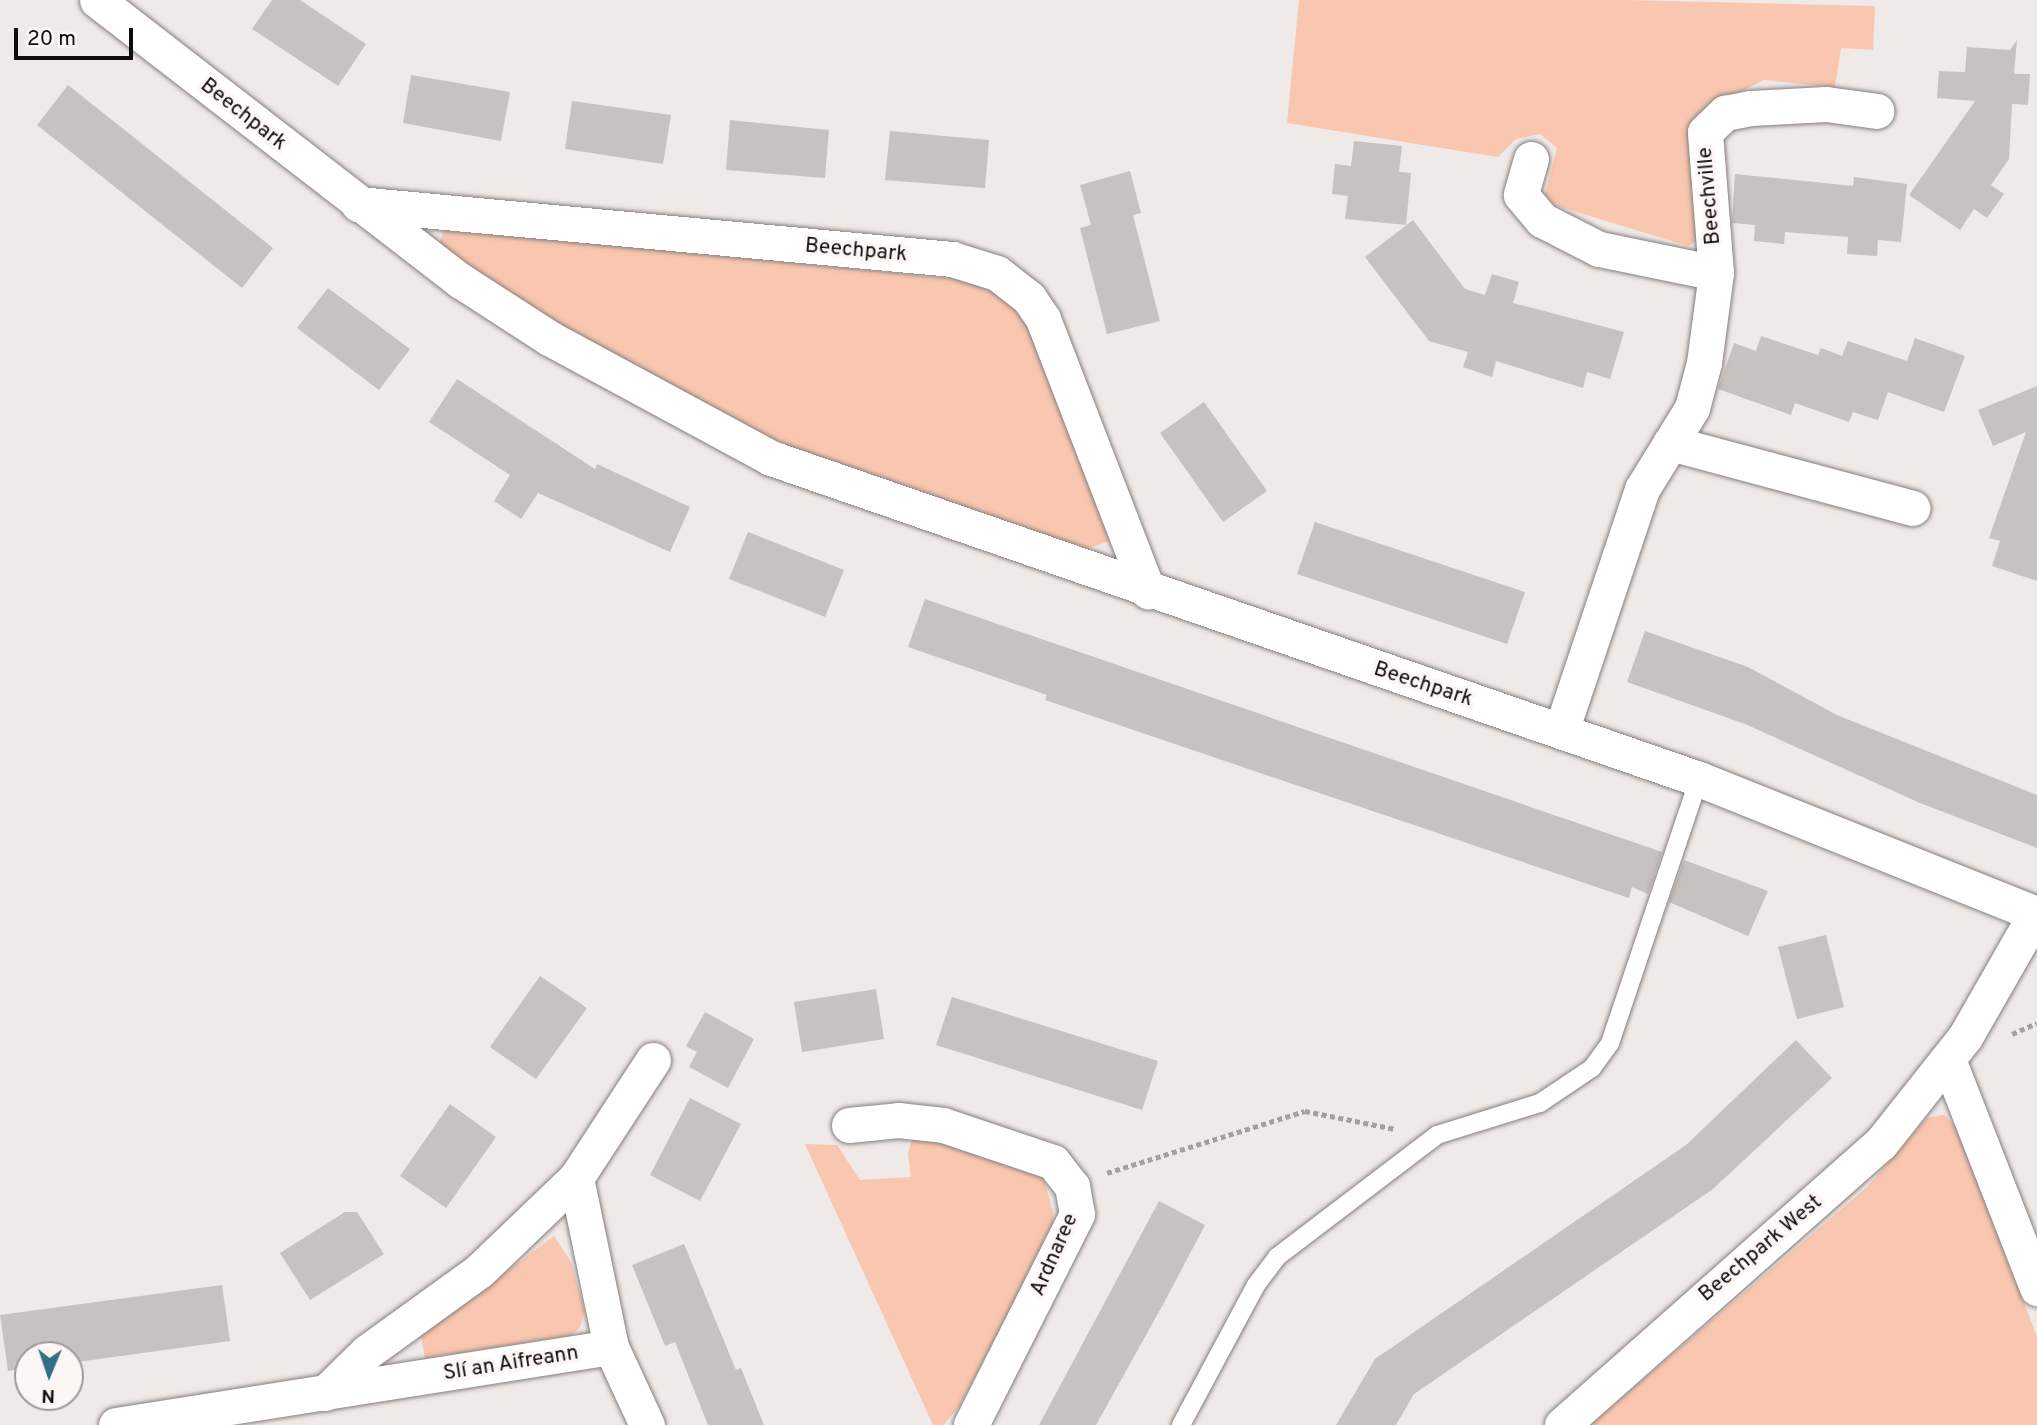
<!DOCTYPE html>
<meta charset="utf-8">
<style>
body{margin:0}
#map{position:relative;width:2037px;height:1425px;overflow:hidden;background:#efe9e7;font-family:Overpass,sans-serif}
div>[style]{position:absolute}
.green>*{inset:0;background:#f9c6af}
.building>*{inset:0;background:#c7c1bf}
.path>*{height:4.5px;margin-top:-2.25px;transform-origin:0;background:repeating-linear-gradient(90deg,#a4a09e 0 5px,transparent 0 8.5px)}
.roads{filter:drop-shadow(0 0 2px #847f7d) drop-shadow(0 0 2px #847f7d)}
.lane>*{height:18px;margin:-9px;padding:0 9px;transform-origin:9px;border-radius:9px;background:#fff}
.street>*{height:35px;margin:-17.5px;padding:0 17.5px;transform-origin:17.5px;border-radius:17.5px;background:#fff}
span{translate:-50% -50%;white-space:nowrap;text-align:center;line-height:1.15;-webkit-text-stroke:7px #fcf7f4;paint-order:stroke}
.street-label{font-size:21px;color:#0d0b0b}
.north{position:absolute;left:14px;top:1341px;width:70px;height:70px;box-sizing:border-box;background:#fcf7f4;border:2px solid #9c9997;border-radius:50%;rotate:182deg;font-size:19px;font-weight:700;line-height:28px;text-align:center;color:#0d0b0b}
.north::after{content:'';display:block;margin:auto;width:24px;height:32px;background:#337086;clip-path:polygon(50% 0,100% 100%,50% 72%,0 100%)}
.scale{position:absolute;left:14px;top:28px;width:119px;height:32px;box-sizing:border-box;border:4px solid #0d0b0b;border-top:0;padding-left:9px;font-size:21px;line-height:24px;white-space:nowrap;color:#0d0b0b;-webkit-text-stroke:5px #fcf7f4;paint-order:stroke}
</style>
<div id="map">
<div class="green">
<i style="clip-path:polygon(1299px 0,1624px 0,1875px 6px,1873px 50px,1841px 48px,1835px 87px,1764px 80px,1730px 97px,1691px 133px,1697px 241px,1688px 246px,1554px 205px,1545px 194px,1557px 148px,1540px 134px,1516px 139px,1498px 157px,1287px 123px)"></i>
<i style="clip-path:polygon(445px 228px,985px 282px,1026px 317px,1112px 540px,1084px 550px,770px 439px,635px 371px,447px 256px,439px 243px)"></i>
<i style="clip-path:polygon(1944px 1115px,1960px 1130px,2037px 1337px,2037px 1425px,1590px 1425px,1867px 1187px,1927px 1118px)"></i>
<i style="clip-path:polygon(922px 1135px,1043px 1176px,1053px 1212px,1053px 1228px,959px 1407px,943px 1425px,933px 1425px,805px 1144px,837px 1145px,860px 1180px,911px 1177px,908px 1154px,912px 1139px)"></i>
<i style="clip-path:polygon(554px 1236px,571px 1262px,585px 1311px,580px 1327px,572px 1335px,425px 1359px,421px 1335px)"></i>
</div>
<div class="building">
<i style="clip-path:polygon(272px 0,300px 0,366px 44px,338px 86px,252px 29px)"></i>
<i style="clip-path:polygon(2017px 40px,2014px 74px,2030px 74px,2028px 105px,2012px 104px,2009px 159px,1991px 185px,2004px 194px,1987px 218px,1974px 209px,1960px 230px,1909px 195px,1975px 101px,1937px 98px,1939px 71px,1965px 72px,1967px 47px,2010px 50px)"></i>
<i style="clip-path:polygon(411px 75px,510px 92px,501px 141px,403px 123px)"></i>
<i style="clip-path:polygon(68px 85px,273px 248px,242px 288px,37px 125px)"></i>
<i style="clip-path:polygon(572px 101px,671px 115px,663px 164px,565px 149px)"></i>
<i style="clip-path:polygon(730px 120px,829px 130px,825px 178px,726px 170px)"></i>
<i style="clip-path:polygon(890px 131px,989px 140px,985px 188px,885px 180px)"></i>
<i style="clip-path:polygon(1354px 141px,1402px 146px,1399px 172px,1411px 173px,1406px 225px,1345px 219px,1348px 196px,1332px 194px,1335px 164px,1351px 166px)"></i>
<i style="clip-path:polygon(1130px 171px,1141px 213px,1133px 215px,1160px 321px,1107px 334px,1080px 228px,1091px 225px,1080px 185px)"></i>
<i style="clip-path:polygon(1735px 174px,1853px 186px,1854px 177px,1907px 184px,1901px 242px,1878px 240px,1877px 256px,1847px 254px,1848px 237px,1785px 232px,1784px 244px,1754px 241px,1755px 225px,1732px 223px)"></i>
<i style="clip-path:polygon(1413px 220px,1465px 289px,1485px 295px,1492px 274px,1519px 282px,1513px 303px,1624px 332px,1610px 379px,1587px 372px,1583px 388px,1496px 361px,1492px 377px,1463px 367px,1468px 352px,1429px 341px,1365px 257px)"></i>
<i style="clip-path:polygon(328px 288px,410px 349px,379px 390px,297px 328px)"></i>
<i style="clip-path:polygon(1761px 336px,1818px 355px,1821px 348px,1842px 356px,1848px 341px,1907px 361px,1915px 338px,1965px 356px,1944px 412px,1888px 392px,1878px 420px,1853px 412px,1849px 422px,1795px 403px,1791px 415px,1718px 389px,1734px 343px,1756px 351px)"></i>
<i style="clip-path:polygon(457px 379px,595px 469px,597px 464px,690px 507px,670px 552px,538px 493px,521px 519px,494px 501px,510px 475px,429px 422px)"></i>
<i style="clip-path:polygon(2037px 386px,2037px 581px,1992px 566px,2000px 541px,1989px 538px,2026px 432px,1993px 446px,1978px 410px)"></i>
<i style="clip-path:polygon(1204px 402px,1267px 491px,1223px 522px,1160px 433px)"></i>
<i style="clip-path:polygon(1315px 522px,1525px 592px,1507px 644px,1297px 574px)"></i>
<i style="clip-path:polygon(748px 532px,844px 570px,825px 617px,729px 579px)"></i>
<i style="clip-path:polygon(925px 599px,1662px 852px,1648px 894px,1632px 887px,1629px 898px,1045px 700px,1047px 695px,908px 647px)"></i>
<i style="clip-path:polygon(1645px 631px,1748px 667px,1837px 715px,2037px 795px,2037px 848px,1920px 803px,1745px 724px,1627px 682px)"></i>
<i style="clip-path:polygon(1684px 860px,1768px 891px,1748px 936px,1669px 902px)"></i>
<i style="clip-path:polygon(1826px 935px,1844px 1007px,1797px 1019px,1778px 947px)"></i>
<i style="clip-path:polygon(540px 976px,587px 1008px,536px 1079px,490px 1047px)"></i>
<i style="clip-path:polygon(876px 989px,884px 1039px,802px 1052px,794px 1002px)"></i>
<i style="clip-path:polygon(952px 997px,1158px 1061px,1142px 1110px,936px 1045px)"></i>
<i style="clip-path:polygon(705px 1012px,754px 1039px,728px 1088px,689px 1067px,697px 1052px,686px 1046px)"></i>
<i style="clip-path:polygon(1796px 1040px,1832px 1078px,1713px 1189px,1414px 1394px,1396px 1425px,1336px 1425px,1375px 1359px,1686px 1145px)"></i>
<i style="clip-path:polygon(690px 1098px,741px 1124px,700px 1201px,650px 1175px)"></i>
<i style="clip-path:polygon(450px 1104px,496px 1137px,446px 1208px,400px 1176px)"></i>
<i style="clip-path:polygon(1159px 1201px,1205px 1225px,1166px 1299px,1096px 1425px,1039px 1425px)"></i>
<i style="clip-path:polygon(345px 1212px,357px 1212px,384px 1254px,310px 1300px,280px 1253px)"></i>
<i style="clip-path:polygon(684px 1244px,736px 1370px,741px 1368px,764px 1425px,708px 1425px,675px 1342px,665px 1346px,632px 1265px)"></i>
<i style="clip-path:polygon(222px 1285px,230px 1341px,70px 1363px,70px 1355px,28px 1355px,28px 1368px,8px 1371px,0 1315px)"></i>
</div>
<div class="path">
<i style="left:2012px;top:1034px;width:27px;rotate:-24deg"></i>
<i style="left:1107px;top:1173px;width:207px;rotate:-17.4deg"></i>
<i style="left:1305px;top:1111px;width:92px;rotate:11.3deg"></i>
</div>
<div class="roads">
<div class="lane">
<i style="left:1181px;top:1425px;width:159px;rotate:-61.8deg"></i>
<i style="left:1256px;top:1285px;width:35px;rotate:-53deg"></i>
<i style="left:1277px;top:1257px;width:201px;rotate:-37.3deg"></i>
<i style="left:1437px;top:1135px;width:108px;rotate:-17.3deg"></i>
<i style="left:1540px;top:1103px;width:63px;rotate:-33.9deg"></i>
<i style="left:1592px;top:1068px;width:31px;rotate:-54deg"></i>
<i style="left:1610px;top:1043px;width:279px;rotate:-71.4deg"></i>
</div>
<div class="street">
<i style="left:97px;top:0;width:460px;rotate:37.7deg"></i>
<i style="left:461px;top:281px;width:105px;rotate:32.9deg"></i>
<i style="left:549px;top:338px;width:252px;rotate:28.4deg"></i>
<i style="left:771px;top:458px;width:982px;rotate:19.08deg"></i>
<i style="left:1699px;top:779px;width:364px;rotate:21.8deg"></i>
<i style="left:1531px;top:159px;width:37px;rotate:106deg"></i>
<i style="left:1521px;top:195px;width:33px;rotate:50deg"></i>
<i style="left:1542px;top:220px;width:64px;rotate:27deg"></i>
<i style="left:1599px;top:249px;width:119px;rotate:11.6deg"></i>
<i style="left:358px;top:204px;width:597px;rotate:5.29deg"></i>
<i style="left:952px;top:259px;width:47px;rotate:17.3deg"></i>
<i style="left:997px;top:273px;width:41px;rotate:38deg"></i>
<i style="left:1029px;top:298px;width:25px;rotate:56deg"></i>
<i style="left:1043px;top:319px;width:292px;rotate:68.9deg"></i>
<i style="left:1670px;top:443px;width:251px;rotate:15deg"></i>
<i style="left:1561px;top:731px;width:255px;rotate:-71.5deg"></i>
<i style="left:1642px;top:489px;width:95px;rotate:-58.3deg"></i>
<i style="left:1692px;top:408px;width:47px;rotate:-75.1deg"></i>
<i style="left:1704px;top:363px;width:91px;rotate:-82.4deg"></i>
<i style="left:1716px;top:273px;width:141px;rotate:-94.5deg"></i>
<i style="left:1705px;top:132px;width:28px;rotate:-44deg"></i>
<i style="left:1725px;top:113px;width:26px;rotate:-11deg"></i>
<i style="left:1751px;top:108px;width:75px;rotate:-3.1deg"></i>
<i style="left:1826px;top:104px;width:51px;rotate:7.8deg"></i>
<i style="left:1949px;top:1062px;width:243px;rotate:68.7deg"></i>
<i style="left:849px;top:1125px;width:49px;rotate:-5.8deg"></i>
<i style="left:898px;top:1120px;width:45px;rotate:6.3deg"></i>
<i style="left:943px;top:1125px;width:116px;rotate:18.6deg"></i>
<i style="left:1053px;top:1162px;width:31px;rotate:52deg"></i>
<i style="left:1072px;top:1186px;width:28px;rotate:80deg"></i>
<i style="left:1077px;top:1214px;width:236px;rotate:116.7deg"></i>
<i style="left:325px;top:1393px;width:59px;rotate:-44.3deg"></i>
<i style="left:367px;top:1352px;width:138px;rotate:-35.9deg"></i>
<i style="left:479px;top:1271px;width:134px;rotate:-43.8deg"></i>
<i style="left:116px;top:1425px;width:501px;rotate:-8.95deg"></i>
<i style="left:647px;top:1425px;width:86px;rotate:-114.8deg"></i>
<i style="left:611px;top:1347px;width:173px;rotate:-101.7deg"></i>
<i style="left:576px;top:1178px;width:141px;rotate:-56.9deg"></i>
<i style="left:1562px;top:1425px;width:426px;rotate:-41.5deg"></i>
<i style="left:1881px;top:1143px;width:135px;rotate:-51.6deg"></i>
<i style="left:1965px;top:1037px;width:143px;rotate:-60.2deg"></i>
</div>
</div>
<div class="street-label">
<span style="left:243px;top:115px;rotate:38deg">Beechpark</span>
<span style="left:1710px;top:196px;rotate:-95deg">Beechville</span>
<span style="left:856px;top:251px;rotate:5deg">Beechpark</span>
<span style="left:1423px;top:685px;rotate:18deg">Beechpark</span>
<span style="left:1761px;top:1249px;rotate:-40deg">Beechpark West</span>
<span style="left:1055px;top:1255px;rotate:-66deg">Ardnaree</span>
<span style="left:511px;top:1364px;rotate:-9deg">Slí an Aifreann</span>
</div>
<div class="north">N</div>
<div class="scale">20 m</div>
</div>
